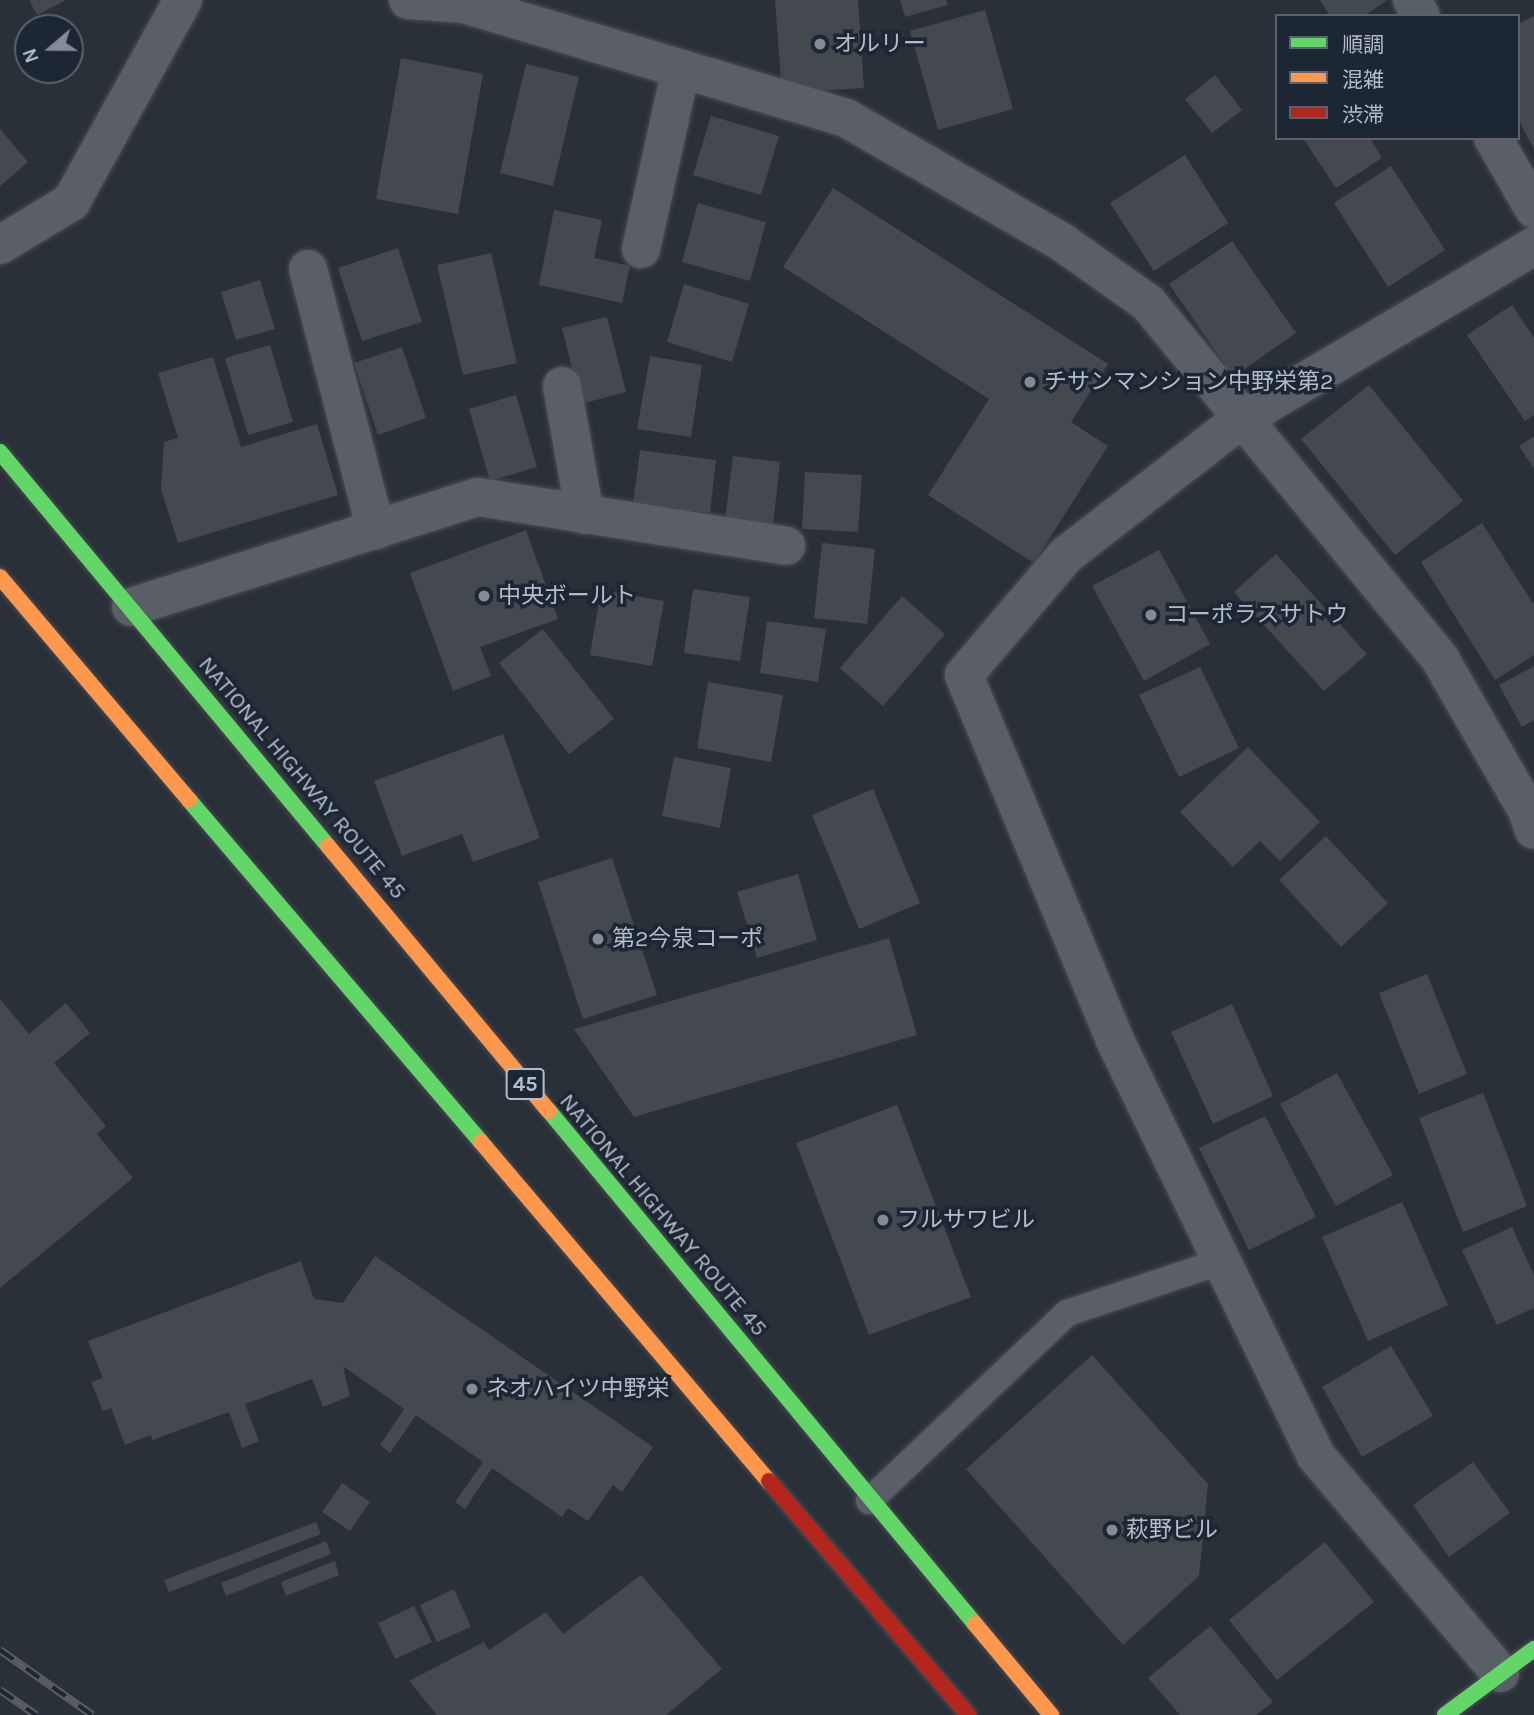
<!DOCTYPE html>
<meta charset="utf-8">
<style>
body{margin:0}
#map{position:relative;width:1534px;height:1715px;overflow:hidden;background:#2a3038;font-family:Karla,"Noto Sans JP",sans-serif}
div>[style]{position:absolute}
.building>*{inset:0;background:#444950}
.roads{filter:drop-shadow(0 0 2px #484c53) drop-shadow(0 0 2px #484c53)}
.lane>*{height:26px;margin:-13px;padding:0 13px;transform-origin:13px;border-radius:13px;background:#5a5e66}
.street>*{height:38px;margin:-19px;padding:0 19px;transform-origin:19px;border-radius:19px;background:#5a5e66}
.fast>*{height:16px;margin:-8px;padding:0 8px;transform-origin:8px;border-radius:8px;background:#63d668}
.slow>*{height:16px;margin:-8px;padding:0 8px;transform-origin:8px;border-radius:8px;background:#ff974d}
.jam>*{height:16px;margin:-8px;padding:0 8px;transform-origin:8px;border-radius:8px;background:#b3261e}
.rail>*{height:8px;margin-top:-4px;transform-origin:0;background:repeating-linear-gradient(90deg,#1d2633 0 16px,#595d64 0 32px);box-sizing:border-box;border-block:2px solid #595d64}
.dots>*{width:19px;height:19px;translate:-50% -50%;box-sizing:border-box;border:4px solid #1d2633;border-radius:50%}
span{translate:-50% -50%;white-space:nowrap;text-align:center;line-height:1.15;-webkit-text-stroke:7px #1d2633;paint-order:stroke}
.shield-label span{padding:2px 5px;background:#1d2633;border:2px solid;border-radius:5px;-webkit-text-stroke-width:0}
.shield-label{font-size:21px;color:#b4bcc9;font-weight:700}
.poi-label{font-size:23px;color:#b4bcc9}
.left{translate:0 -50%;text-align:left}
.street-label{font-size:23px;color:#b4bcc9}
.legend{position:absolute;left:1275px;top:14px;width:245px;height:126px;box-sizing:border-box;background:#1d2633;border:2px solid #59626f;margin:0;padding:9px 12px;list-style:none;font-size:21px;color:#b4bcc9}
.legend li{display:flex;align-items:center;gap:14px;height:35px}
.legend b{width:35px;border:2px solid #59626f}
.north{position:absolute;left:14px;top:14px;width:70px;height:70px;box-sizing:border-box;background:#1d2633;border:2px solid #59626f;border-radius:50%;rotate:250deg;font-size:19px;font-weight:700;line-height:28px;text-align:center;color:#b4bcc9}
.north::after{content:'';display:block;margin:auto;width:24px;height:32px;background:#848b96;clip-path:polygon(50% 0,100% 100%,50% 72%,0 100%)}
</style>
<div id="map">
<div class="building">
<i style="clip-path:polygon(29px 0,66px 0,37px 15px)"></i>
<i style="clip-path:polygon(775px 0,858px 0,864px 88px,782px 93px)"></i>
<i style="clip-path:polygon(900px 0,946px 0,948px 5px,905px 17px)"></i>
<i style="clip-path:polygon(1320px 0,1387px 0,1364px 16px,1330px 16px)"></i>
<i style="clip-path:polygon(985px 10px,1013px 109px,938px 130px,910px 31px)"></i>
<i style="clip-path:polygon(1534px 16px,1534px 149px,1518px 119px,1518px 24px)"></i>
<i style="clip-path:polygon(401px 58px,483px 74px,458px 214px,376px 199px)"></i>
<i style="clip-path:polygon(526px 64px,579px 77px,553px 186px,500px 173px)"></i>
<i style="clip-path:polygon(1215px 75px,1242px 110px,1212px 133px,1185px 99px)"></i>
<i style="clip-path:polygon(711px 116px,779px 136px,761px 195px,693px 175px)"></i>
<i style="clip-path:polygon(0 129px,28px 162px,0 186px)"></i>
<i style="clip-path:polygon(1303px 138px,1370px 138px,1382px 158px,1336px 188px)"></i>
<i style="clip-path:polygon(1185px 155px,1228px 223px,1154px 271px,1110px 203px)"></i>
<i style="clip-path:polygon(1391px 166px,1445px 250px,1388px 287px,1334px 203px)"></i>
<i style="clip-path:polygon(833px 188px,1108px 364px,1071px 422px,1108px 446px,1034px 563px,928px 495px,989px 399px,783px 267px)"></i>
<i style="clip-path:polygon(698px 203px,766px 222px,750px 281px,682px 262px)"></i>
<i style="clip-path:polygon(554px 210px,602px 220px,594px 258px,630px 266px,622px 303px,539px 285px)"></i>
<i style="clip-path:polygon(1232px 241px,1296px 333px,1233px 377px,1169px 284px)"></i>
<i style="clip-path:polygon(398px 248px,422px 322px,362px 341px,338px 268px)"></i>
<i style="clip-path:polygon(491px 253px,517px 363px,463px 375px,437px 265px)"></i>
<i style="clip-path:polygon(260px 280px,275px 329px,236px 340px,221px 292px)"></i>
<i style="clip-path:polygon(684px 284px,749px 304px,732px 362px,667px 342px)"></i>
<i style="clip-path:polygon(1512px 305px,1534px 338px,1534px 415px,1525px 421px,1467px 335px)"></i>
<i style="clip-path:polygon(607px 317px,626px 392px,581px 404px,562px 328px)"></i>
<i style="clip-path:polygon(270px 345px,293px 422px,248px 435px,225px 358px)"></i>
<i style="clip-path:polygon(402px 347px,426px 418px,378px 435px,354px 363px)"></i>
<i style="clip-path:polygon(650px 356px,702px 365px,691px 437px,637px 429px)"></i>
<i style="clip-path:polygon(213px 357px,241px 447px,317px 424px,338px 495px,178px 543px,161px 489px,164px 442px,178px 438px,158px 373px)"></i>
<i style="clip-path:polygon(1369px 385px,1463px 501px,1395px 555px,1301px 439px)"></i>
<i style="clip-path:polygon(516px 395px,537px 467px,490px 481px,469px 409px)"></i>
<i style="clip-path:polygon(1534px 436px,1534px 469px,1519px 446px)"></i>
<i style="clip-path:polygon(640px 450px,716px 460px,710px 513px,633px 504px)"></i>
<i style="clip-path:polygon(733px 456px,780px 462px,773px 525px,725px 520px)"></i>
<i style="clip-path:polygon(805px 472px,862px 475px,858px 532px,802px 529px)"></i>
<i style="clip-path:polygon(1482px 523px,1534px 605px,1534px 655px,1495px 680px,1421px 562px)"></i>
<i style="clip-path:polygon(526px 530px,558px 619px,480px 647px,491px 676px,453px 691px,410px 573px)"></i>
<i style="clip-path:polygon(822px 543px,875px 549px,867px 624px,814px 618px)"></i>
<i style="clip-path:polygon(1159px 550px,1210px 644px,1144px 681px,1092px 586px)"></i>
<i style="clip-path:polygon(1276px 554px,1367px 654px,1324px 691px,1234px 592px)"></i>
<i style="clip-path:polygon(693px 589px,750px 597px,740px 661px,684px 653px)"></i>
<i style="clip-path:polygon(601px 590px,664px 601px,652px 666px,590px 655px)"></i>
<i style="clip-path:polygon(902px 596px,945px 634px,883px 706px,840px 668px)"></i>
<i style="clip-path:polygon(767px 621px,826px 629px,818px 682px,760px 673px)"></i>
<i style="clip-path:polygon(543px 629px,614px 719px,569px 754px,499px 663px)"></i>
<i style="clip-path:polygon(1534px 666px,1534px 720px,1522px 727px,1499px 685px)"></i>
<i style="clip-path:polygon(1200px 667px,1239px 748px,1179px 777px,1139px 695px)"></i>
<i style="clip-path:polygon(708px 682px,783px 695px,771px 762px,697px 748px)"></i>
<i style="clip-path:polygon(503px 734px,540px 838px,473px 862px,462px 834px,402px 856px,374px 781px)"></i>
<i style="clip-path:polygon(1248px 747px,1320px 822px,1280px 861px,1260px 841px,1233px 867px,1180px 812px)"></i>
<i style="clip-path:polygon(674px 757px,731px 768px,720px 828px,662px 816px)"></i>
<i style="clip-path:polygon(873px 789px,920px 903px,859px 929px,812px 815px)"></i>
<i style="clip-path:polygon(1326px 836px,1388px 903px,1341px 947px,1279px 880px)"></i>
<i style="clip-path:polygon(612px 858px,657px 995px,583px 1019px,538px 882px)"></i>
<i style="clip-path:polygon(798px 874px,817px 940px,757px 958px,737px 892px)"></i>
<i style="clip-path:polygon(889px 938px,917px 1035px,634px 1117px,574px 1029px)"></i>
<i style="clip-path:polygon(1427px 974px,1467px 1074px,1419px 1094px,1379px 993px)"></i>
<i style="clip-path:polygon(0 999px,29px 1034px,66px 1003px,90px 1033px,54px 1063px,106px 1126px,97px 1134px,133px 1178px,0 1288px)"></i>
<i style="clip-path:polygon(1232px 1004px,1273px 1096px,1213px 1124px,1171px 1032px)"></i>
<i style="clip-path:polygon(1337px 1073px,1393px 1175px,1336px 1206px,1280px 1104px)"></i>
<i style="clip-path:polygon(1483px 1093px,1527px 1206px,1463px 1232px,1419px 1118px)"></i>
<i style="clip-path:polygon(897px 1105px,971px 1297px,869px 1335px,796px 1143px)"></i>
<i style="clip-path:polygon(1265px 1116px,1316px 1217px,1249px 1250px,1199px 1148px)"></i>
<i style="clip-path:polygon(1402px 1202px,1448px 1305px,1368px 1341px,1322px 1237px)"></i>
<i style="clip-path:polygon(1512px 1227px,1534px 1275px,1534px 1308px,1497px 1325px,1462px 1250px)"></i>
<i style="clip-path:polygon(375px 1256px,653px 1447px,622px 1492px,613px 1485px,588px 1521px,568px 1508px,562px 1517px,492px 1468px,465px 1509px,455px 1502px,483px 1462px,416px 1415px,390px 1453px,380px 1445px,404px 1409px,343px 1366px,350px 1396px,323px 1407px,312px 1379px,245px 1404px,259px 1441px,242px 1448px,229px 1412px,152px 1440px,151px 1435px,125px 1445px,111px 1408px,103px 1411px,91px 1382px,103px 1378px,88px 1341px,301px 1261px,314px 1299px,343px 1303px)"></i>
<i style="clip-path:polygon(1391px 1346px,1433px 1416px,1362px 1457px,1322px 1387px)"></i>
<i style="clip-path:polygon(1092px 1355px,1208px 1484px,1199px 1576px,1123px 1645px,966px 1469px)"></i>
<i style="clip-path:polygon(1473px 1462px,1510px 1513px,1449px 1557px,1413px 1505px)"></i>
<i style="clip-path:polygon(342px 1483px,370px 1502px,350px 1531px,322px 1512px)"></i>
<i style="clip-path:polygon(316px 1522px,321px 1534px,169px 1592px,164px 1580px)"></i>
<i style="clip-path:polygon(326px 1541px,331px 1554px,226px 1596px,221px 1583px)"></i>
<i style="clip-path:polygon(1325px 1542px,1374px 1602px,1277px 1680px,1229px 1620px)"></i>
<i style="clip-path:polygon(335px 1561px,339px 1575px,286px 1596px,281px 1582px)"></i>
<i style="clip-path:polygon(641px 1575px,722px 1669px,666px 1715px,437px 1715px,409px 1681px,484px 1642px,489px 1650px,546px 1612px,563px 1634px)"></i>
<i style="clip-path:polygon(454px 1589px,471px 1627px,437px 1642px,420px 1605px)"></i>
<i style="clip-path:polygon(414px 1606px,432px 1642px,395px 1659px,378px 1623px)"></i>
<i style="clip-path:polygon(1210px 1626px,1273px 1702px,1256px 1715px,1180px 1715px,1148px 1678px)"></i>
</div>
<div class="roads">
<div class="lane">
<i style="left:869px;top:1501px;width:273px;rotate:-43.5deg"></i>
<i style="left:1067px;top:1313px;width:163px;rotate:-18.5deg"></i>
</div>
<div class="street">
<i style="left:408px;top:0;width:56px;rotate:4.1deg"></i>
<i style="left:464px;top:4px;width:399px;rotate:16.6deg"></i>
<i style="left:846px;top:118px;width:250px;rotate:29.9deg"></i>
<i style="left:1063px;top:243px;width:104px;rotate:35.2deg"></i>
<i style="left:1148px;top:303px;width:460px;rotate:50.6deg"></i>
<i style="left:1440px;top:659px;width:174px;rotate:60.1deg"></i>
<i style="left:1527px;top:810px;width:21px;rotate:71deg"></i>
<i style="left:1412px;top:0;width:18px;rotate:61deg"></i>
<i style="left:1493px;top:138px;width:82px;rotate:60deg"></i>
<i style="left:0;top:245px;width:83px;rotate:-31.2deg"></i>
<i style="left:71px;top:202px;width:231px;rotate:-61deg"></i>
<i style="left:641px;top:249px;width:184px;rotate:-77.5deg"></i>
<i style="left:308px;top:269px;width:270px;rotate:75.4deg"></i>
<i style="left:562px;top:386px;width:131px;rotate:79.9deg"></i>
<i style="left:131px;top:607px;width:364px;rotate:-17.6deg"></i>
<i style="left:478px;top:497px;width:312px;rotate:9deg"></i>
<i style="left:1500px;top:1673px;width:285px;rotate:-130.3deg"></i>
<i style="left:1316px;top:1456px;width:462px;rotate:-115.8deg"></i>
<i style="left:1115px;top:1040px;width:395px;rotate:-112.5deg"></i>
<i style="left:964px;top:675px;width:157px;rotate:-49.6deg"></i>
<i style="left:1066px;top:555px;width:220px;rotate:-37.8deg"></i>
<i style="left:1240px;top:420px;width:342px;rotate:-30.6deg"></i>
</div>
<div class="fast">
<i style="left:0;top:452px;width:513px;rotate:50.22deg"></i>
<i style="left:189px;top:800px;width:450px;rotate:49.5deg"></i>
<i style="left:549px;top:1111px;width:667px;rotate:50.29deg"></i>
<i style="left:1445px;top:1715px;width:111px;rotate:-36.6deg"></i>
</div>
<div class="slow">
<i style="left:0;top:577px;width:292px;rotate:49.7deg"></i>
<i style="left:328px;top:846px;width:345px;rotate:50.2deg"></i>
<i style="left:481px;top:1142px;width:445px;rotate:49.7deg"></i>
<i style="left:975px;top:1624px;width:119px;rotate:50.1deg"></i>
</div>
<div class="jam">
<i style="left:769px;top:1481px;width:307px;rotate:49.6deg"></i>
</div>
</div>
<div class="rail">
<i style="left:0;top:1650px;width:113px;rotate:35.2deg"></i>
<i style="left:0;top:1690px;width:44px;rotate:34.8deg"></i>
</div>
<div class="dots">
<i style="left:820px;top:44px;background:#848b96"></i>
<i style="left:1030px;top:382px;background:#848b96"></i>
<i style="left:484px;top:596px;background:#848b96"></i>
<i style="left:1151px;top:615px;background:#848b96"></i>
<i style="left:598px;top:939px;background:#848b96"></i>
<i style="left:883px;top:1220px;background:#848b96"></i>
<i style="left:472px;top:1389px;background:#848b96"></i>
<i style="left:1112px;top:1530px;background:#848b96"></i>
</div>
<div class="shield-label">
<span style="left:525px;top:1084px">45</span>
</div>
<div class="poi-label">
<span class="left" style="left:834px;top:44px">オルリー</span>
<span class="left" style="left:1044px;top:382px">チサンマンション中野栄第2</span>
<span class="left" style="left:498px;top:596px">中央ボールト</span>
<span class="left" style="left:1165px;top:615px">コーポラスサトウ</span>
<span class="left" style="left:612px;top:939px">第2今泉コーポ</span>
<span class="left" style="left:897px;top:1220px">フルサワビル</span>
<span class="left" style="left:486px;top:1389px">ネオハイツ中野栄</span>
<span class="left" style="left:1126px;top:1530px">萩野ビル</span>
</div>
<div class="street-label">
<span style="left:302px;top:778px;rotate:50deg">NATIONAL HIGHWAY ROUTE 45</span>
<span style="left:663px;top:1215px;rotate:50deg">NATIONAL HIGHWAY ROUTE 45</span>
</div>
<ul class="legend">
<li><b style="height:9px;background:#63d668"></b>順調</li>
<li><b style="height:9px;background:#ff974d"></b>混雑</li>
<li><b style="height:9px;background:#b3261e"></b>渋滞</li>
</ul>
<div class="north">N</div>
</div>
